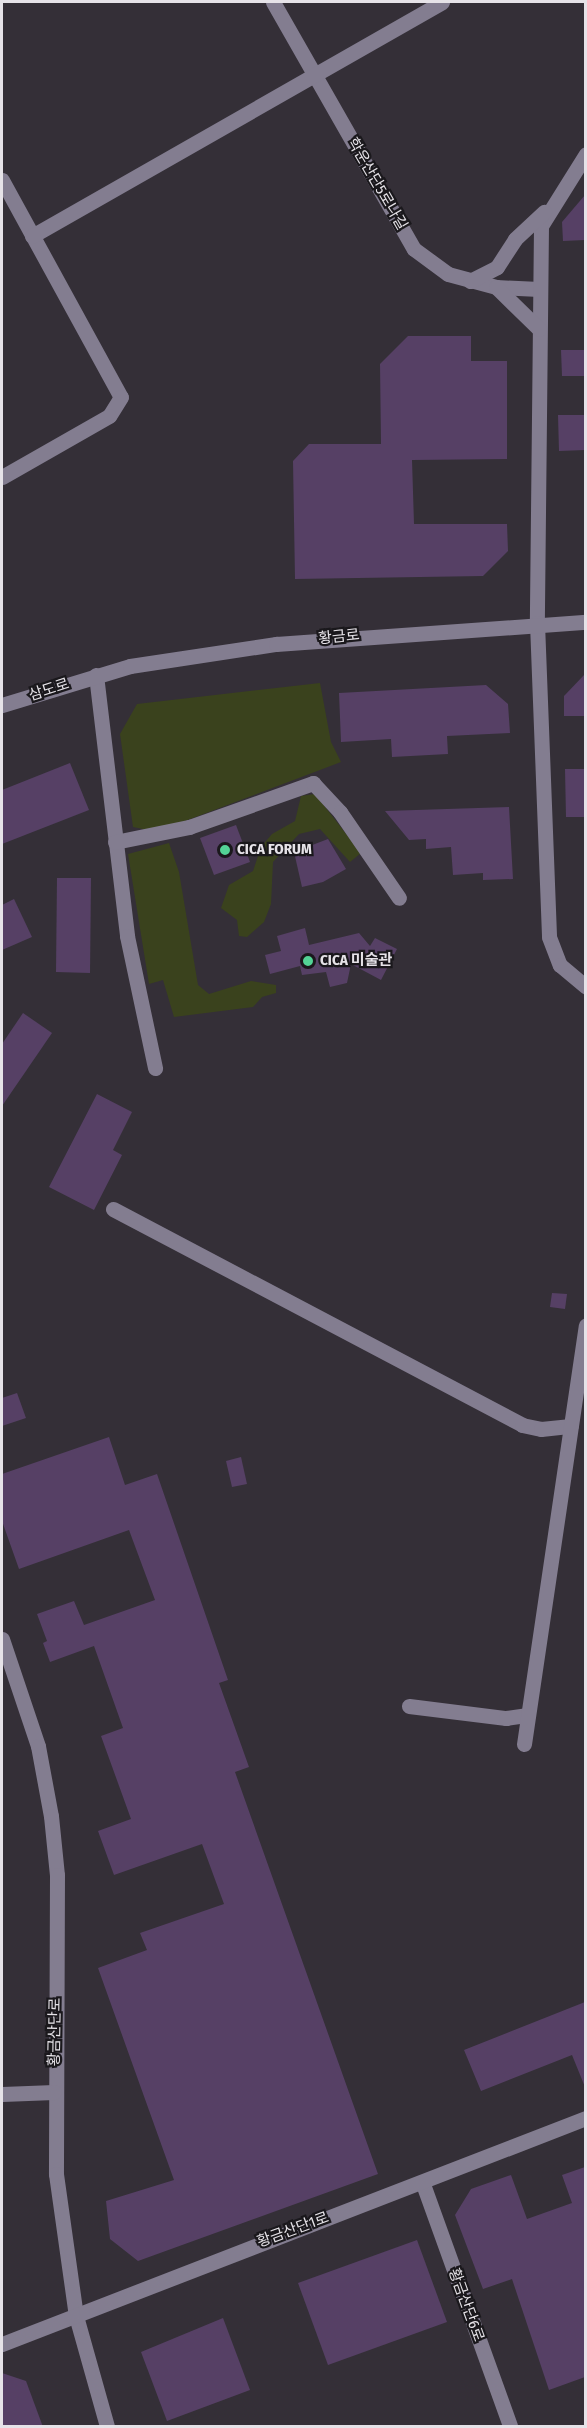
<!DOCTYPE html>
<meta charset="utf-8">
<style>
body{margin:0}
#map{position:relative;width:587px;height:2428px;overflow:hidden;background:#342f37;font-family:"Fira Sans Condensed","Noto Sans KR",sans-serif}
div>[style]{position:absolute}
.green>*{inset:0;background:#3a421d}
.building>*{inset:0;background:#564065}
.minor>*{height:15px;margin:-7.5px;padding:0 7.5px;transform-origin:7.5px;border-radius:7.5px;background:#837d90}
.dots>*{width:16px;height:16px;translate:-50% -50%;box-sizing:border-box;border:3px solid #1a181c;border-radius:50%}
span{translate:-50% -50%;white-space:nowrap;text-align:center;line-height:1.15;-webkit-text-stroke:4.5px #1a181c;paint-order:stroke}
.street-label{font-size:15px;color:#e6e3e8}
.poi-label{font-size:15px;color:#e6e3e8;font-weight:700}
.left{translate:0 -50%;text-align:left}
.frame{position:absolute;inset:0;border:3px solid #e6e3e8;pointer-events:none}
</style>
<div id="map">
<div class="green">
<i style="clip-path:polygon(320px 683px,331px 742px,341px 762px,177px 824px,148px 830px,133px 827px,120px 734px,137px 704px)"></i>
<i style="clip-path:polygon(315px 794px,361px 853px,350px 862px,320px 829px,299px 834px,273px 862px,271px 904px,264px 922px,247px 937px,239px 936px,237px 920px,221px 908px,229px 885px,253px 871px,261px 847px,272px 834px,295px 821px,301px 796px)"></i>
<i style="clip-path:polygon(169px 843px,179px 872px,198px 985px,209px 994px,251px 981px,276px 985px,276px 993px,262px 997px,253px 1007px,174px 1017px,163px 980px,149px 984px,128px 854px)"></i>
</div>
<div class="building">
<i style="clip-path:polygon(585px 195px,585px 240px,563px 241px,562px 222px)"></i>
<i style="clip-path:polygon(408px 336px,471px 336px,471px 361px,507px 361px,507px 459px,412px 460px,414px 524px,507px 524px,508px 551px,483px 576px,295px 579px,293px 461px,309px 444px,381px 444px,380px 364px)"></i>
<i style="clip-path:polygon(561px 350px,585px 350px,585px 376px,562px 376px)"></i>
<i style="clip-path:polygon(558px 415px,585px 415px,585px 450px,559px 451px)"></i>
<i style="clip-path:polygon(585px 674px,585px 716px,564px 716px,564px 696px)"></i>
<i style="clip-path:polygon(486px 685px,508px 704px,510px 733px,447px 736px,448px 754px,392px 757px,391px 739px,341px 742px,339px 693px)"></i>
<i style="clip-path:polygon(70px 763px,89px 810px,2px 844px,2px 790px)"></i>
<i style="clip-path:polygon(565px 769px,585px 769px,585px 817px,566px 817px)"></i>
<i style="clip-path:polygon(509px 807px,513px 879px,483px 880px,483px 873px,453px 875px,451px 847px,426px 849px,426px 839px,409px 840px,385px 811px)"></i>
<i style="clip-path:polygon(236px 825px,250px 862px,214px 875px,200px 838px)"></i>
<i style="clip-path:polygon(328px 839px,346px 869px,323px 882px,302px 887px,294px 852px)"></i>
<i style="clip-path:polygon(57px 878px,91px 878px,90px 973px,56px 972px)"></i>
<i style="clip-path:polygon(14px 899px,32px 937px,2px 950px,2px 905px)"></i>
<i style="clip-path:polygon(305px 928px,309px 945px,359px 933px,370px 946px,375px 938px,397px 949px,381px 980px,351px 964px,347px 983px,330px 987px,326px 972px,302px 975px,300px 966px,270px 974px,265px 955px,281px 951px,277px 936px)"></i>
<i style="clip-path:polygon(23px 1013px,52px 1033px,2px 1106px,2px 1044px)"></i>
<i style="clip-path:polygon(97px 1094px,132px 1112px,113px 1150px,122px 1155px,94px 1210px,49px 1187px)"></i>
<i style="clip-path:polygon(552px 1293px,567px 1294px,565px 1309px,550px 1307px)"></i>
<i style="clip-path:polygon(17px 1393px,26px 1418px,2px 1426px,2px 1398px)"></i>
<i style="clip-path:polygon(109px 1437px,125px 1485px,157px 1474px,228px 1680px,219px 1683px,249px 1767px,235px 1772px,378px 2174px,138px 2261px,110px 2239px,106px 2201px,174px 2180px,98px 1968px,147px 1950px,140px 1933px,224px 1904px,202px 1844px,114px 1875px,98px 1831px,131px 1819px,101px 1736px,123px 1728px,94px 1646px,50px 1662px,43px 1643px,47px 1641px,37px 1614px,74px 1601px,84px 1625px,155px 1600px,129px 1530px,19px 1569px,2px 1521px,2px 1474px)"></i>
<i style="clip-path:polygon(241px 1457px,247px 1484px,232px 1487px,226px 1461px)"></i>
<i style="clip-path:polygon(585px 2002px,585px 2087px,572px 2055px,481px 2091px,464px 2050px)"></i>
<i style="clip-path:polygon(585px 2167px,585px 2377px,549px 2390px,512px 2279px,483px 2289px,455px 2215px,471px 2189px,511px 2175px,527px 2219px,572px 2203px,562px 2175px)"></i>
<i style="clip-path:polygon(417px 2240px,447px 2322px,328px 2365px,298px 2283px)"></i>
<i style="clip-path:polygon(223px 2318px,250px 2390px,167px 2421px,141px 2352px)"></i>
<i style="clip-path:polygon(2px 2373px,26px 2381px,43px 2427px,2px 2427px)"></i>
</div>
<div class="minor">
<i style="left:273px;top:2px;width:284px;rotate:60.3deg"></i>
<i style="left:414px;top:249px;width:42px;rotate:36.3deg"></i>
<i style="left:448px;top:274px;width:50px;rotate:15.2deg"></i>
<i style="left:496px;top:287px;width:43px;rotate:2.7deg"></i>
<i style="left:586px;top:154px;width:85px;rotate:122deg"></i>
<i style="left:541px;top:226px;width:397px;rotate:90.6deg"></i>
<i style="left:537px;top:623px;width:314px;rotate:87.8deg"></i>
<i style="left:549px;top:937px;width:30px;rotate:69deg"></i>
<i style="left:560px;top:965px;width:34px;rotate:40deg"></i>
<i style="left:2px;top:180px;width:247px;rotate:61.3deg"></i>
<i style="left:121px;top:397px;width:22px;rotate:122deg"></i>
<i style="left:109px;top:416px;width:123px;rotate:150.3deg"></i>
<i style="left:32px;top:236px;width:472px;rotate:-29.7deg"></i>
<i style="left:470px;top:281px;width:30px;rotate:-27deg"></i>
<i style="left:497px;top:267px;width:33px;rotate:-57deg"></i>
<i style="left:515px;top:239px;width:40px;rotate:-43deg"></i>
<i style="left:496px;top:287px;width:60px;rotate:44.3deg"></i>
<i style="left:96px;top:675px;width:263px;rotate:83.2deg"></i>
<i style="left:127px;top:936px;width:135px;rotate:78deg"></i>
<i style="left:2px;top:705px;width:134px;rotate:-16.9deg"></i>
<i style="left:130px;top:666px;width:148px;rotate:-8.6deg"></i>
<i style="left:276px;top:644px;width:311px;rotate:-4.1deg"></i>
<i style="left:115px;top:842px;width:76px;rotate:-11.5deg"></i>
<i style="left:189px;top:827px;width:132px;rotate:-19.5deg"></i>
<i style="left:313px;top:783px;width:40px;rotate:47deg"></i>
<i style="left:340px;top:812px;width:104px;rotate:55.5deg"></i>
<i style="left:113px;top:1209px;width:463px;rotate:27.8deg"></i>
<i style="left:522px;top:1425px;width:19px;rotate:12deg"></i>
<i style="left:541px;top:1429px;width:30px;rotate:-6deg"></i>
<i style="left:2px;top:1639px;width:113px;rotate:71.4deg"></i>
<i style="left:38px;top:1746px;width:71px;rotate:79.5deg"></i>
<i style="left:51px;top:1816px;width:59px;rotate:84.2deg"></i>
<i style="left:57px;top:1875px;width:299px;rotate:90.2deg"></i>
<i style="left:56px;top:2174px;width:143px;rotate:82deg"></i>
<i style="left:76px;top:2316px;width:114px;rotate:74.3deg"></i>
<i style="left:409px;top:1706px;width:98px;rotate:7.1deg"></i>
<i style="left:506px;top:1718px;width:22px;rotate:-8deg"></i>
<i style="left:524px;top:1744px;width:423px;rotate:-81.6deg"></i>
<i style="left:2px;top:2094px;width:52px;rotate:-2.2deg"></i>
<i style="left:423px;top:2184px;width:257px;rotate:70.2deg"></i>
<i style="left:2px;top:2344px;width:626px;rotate:-21.16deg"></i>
</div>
<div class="dots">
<i style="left:225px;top:850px;background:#53d396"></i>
<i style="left:308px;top:961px;background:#53d396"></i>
</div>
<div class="street-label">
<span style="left:377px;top:184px;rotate:60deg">학운산단5로나길</span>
<span style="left:339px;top:637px;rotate:-6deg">황금로</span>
<span style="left:49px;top:690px;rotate:-18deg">삼도로</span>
<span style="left:55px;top:2032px;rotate:-89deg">황금산단로</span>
<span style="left:293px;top:2230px;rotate:-20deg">황금산단1로</span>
<span style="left:466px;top:2305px;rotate:70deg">황금산단6로</span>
</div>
<div class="poi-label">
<span class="left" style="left:237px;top:850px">CICA FORUM</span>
<span class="left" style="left:320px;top:961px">CICA 미술관</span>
</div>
<div class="frame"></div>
</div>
